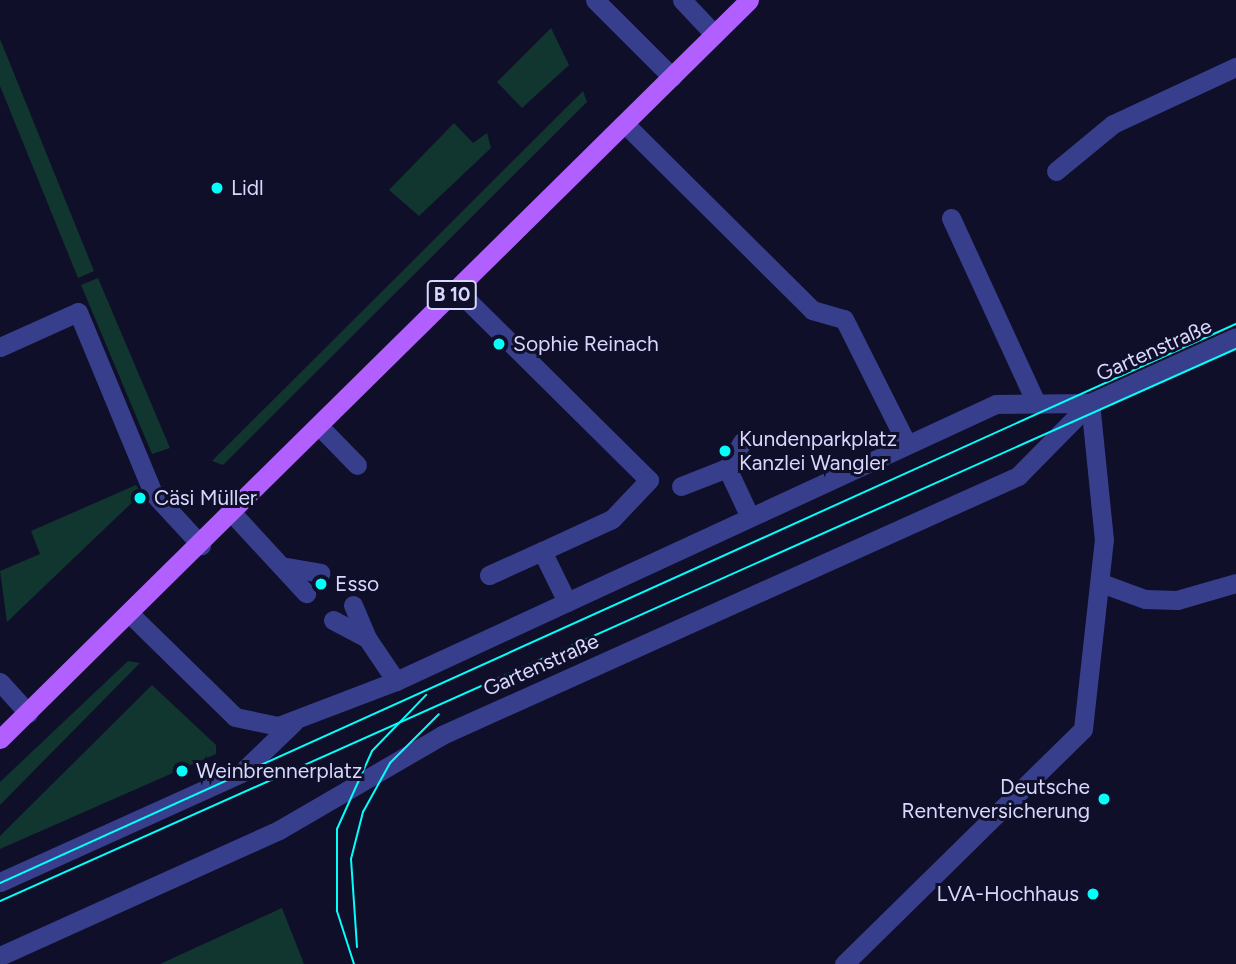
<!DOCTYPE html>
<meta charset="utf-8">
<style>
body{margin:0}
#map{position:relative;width:1236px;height:964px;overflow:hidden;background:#100f2a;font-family:Figtree,sans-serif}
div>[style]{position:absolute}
.green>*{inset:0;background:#11352f}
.service>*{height:19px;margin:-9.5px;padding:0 9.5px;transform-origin:9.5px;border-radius:9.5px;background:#373e8c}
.tertiary>*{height:19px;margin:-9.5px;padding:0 9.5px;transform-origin:9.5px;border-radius:9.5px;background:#373e8c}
.primary>*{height:19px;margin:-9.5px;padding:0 9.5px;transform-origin:9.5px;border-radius:9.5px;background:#b15fff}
.tram>*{height:2px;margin:-1px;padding:0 1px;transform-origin:1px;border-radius:1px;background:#04fffb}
.dots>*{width:19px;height:19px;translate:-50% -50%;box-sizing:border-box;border:4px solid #100f2a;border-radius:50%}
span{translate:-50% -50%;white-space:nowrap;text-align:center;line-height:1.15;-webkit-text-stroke:6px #100f2a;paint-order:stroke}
.shield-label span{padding:2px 5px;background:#100f2a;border:2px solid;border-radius:5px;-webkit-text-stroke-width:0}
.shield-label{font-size:19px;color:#d8d8ff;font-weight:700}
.poi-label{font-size:21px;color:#d8d8ff}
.left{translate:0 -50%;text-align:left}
.right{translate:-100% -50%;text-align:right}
.street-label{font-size:21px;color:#d8d8ff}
</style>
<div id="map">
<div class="green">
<i style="clip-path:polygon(551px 28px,569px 65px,522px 108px,497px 82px)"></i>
<i style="clip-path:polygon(0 39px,94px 271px,78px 278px,0 86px)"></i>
<i style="clip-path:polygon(583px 91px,587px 102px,223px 465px,212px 461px)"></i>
<i style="clip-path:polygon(454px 123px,473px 143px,487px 133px,491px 148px,419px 216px,389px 190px)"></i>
<i style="clip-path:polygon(98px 278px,170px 448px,152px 454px,81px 285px)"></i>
<i style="clip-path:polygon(136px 485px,142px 493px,7px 622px,0 571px,40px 554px,31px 531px)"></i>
<i style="clip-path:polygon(128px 661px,140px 663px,0 805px,0 782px)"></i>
<i style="clip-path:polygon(152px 685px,216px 745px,216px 754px,0 849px,0 836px)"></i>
<i style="clip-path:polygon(282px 908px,304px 964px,160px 964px)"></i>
</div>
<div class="service">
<i style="left:595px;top:0;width:109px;rotate:45deg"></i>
<i style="left:682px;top:0;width:47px;rotate:46.7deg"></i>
<i style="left:625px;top:124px;width:264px;rotate:44.8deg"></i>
<i style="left:812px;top:310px;width:33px;rotate:16deg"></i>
<i style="left:844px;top:319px;width:140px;rotate:63.3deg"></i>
<i style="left:1056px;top:171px;width:74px;rotate:-39.5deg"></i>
<i style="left:1113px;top:124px;width:136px;rotate:-24.9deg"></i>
<i style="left:951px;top:218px;width:204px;rotate:65.3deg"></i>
<i style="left:457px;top:290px;width:270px;rotate:44.7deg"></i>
<i style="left:649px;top:480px;width:54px;rotate:133.5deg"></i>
<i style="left:612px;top:519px;width:77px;rotate:155.4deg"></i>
<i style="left:0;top:347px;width:85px;rotate:-24.2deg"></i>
<i style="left:78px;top:312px;width:196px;rotate:67.5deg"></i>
<i style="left:153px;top:493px;width:71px;rotate:47.3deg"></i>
<i style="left:320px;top:427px;width:53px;rotate:45.8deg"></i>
<i style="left:727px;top:468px;width:54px;rotate:64.9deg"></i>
<i style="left:681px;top:486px;width:49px;rotate:-21.4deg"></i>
<i style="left:727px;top:468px;width:30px;rotate:-60deg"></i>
<i style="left:233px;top:514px;width:108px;rotate:47.3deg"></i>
<i style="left:287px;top:567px;width:34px;rotate:10deg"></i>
<i style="left:489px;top:575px;width:58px;rotate:-24.4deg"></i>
<i style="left:542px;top:551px;width:57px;rotate:63.9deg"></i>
<i style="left:1101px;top:583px;width:47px;rotate:20deg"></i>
<i style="left:1145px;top:599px;width:32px;rotate:2deg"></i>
<i style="left:1177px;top:600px;width:61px;rotate:-16.1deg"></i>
<i style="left:353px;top:605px;width:36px;rotate:67deg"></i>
<i style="left:333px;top:620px;width:38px;rotate:28deg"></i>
<i style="left:367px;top:638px;width:52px;rotate:56deg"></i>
<i style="left:0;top:682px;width:42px;rotate:47.9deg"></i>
<i style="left:0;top:882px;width:265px;rotate:-24.3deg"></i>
<i style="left:241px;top:773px;width:74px;rotate:-43.9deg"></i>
<i style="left:844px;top:964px;width:335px;rotate:-44.5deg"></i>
<i style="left:1083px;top:729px;width:190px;rotate:-83.7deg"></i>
<i style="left:1104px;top:540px;width:138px;rotate:-95.8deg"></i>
</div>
<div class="tertiary">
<i style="left:130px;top:614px;width:147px;rotate:44.4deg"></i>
<i style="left:235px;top:717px;width:44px;rotate:11.8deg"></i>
<i style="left:278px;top:726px;width:126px;rotate:-20.9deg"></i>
<i style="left:396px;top:681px;width:661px;rotate:-24.78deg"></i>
<i style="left:996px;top:404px;width:94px;rotate:-0.6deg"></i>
<i style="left:0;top:956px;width:306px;rotate:-24.3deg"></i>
<i style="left:279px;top:830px;width:189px;rotate:-30.2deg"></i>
<i style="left:442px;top:735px;width:632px;rotate:-24.21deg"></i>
<i style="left:1018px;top:476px;width:103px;rotate:-45.4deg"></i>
<i style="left:1090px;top:403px;width:160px;rotate:-24.3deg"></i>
</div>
<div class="primary">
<i style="left:0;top:739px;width:1052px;rotate:-44.61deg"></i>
</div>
<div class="tram">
<i style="left:0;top:883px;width:1357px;rotate:-24.34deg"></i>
<i style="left:0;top:901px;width:1354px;rotate:-24.07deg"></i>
<i style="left:357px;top:947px;width:88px;rotate:-93.9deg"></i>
<i style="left:351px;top:859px;width:49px;rotate:-75.7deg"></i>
<i style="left:363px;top:812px;width:56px;rotate:-61.1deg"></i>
<i style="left:390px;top:763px;width:69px;rotate:-45deg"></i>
<i style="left:354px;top:964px;width:56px;rotate:-107.8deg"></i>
<i style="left:337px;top:911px;width:82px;rotate:-90deg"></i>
<i style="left:337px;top:829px;width:85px;rotate:-65.8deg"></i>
<i style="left:372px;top:751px;width:78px;rotate:-46deg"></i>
</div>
<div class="dots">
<i style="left:217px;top:188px;background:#04fffb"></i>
<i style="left:499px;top:344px;background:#04fffb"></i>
<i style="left:725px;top:451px;background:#04fffb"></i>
<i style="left:140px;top:498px;background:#04fffb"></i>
<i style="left:321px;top:584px;background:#04fffb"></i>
<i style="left:182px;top:771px;background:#04fffb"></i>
<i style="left:1104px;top:799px;background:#04fffb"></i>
<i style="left:1093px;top:894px;background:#04fffb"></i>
</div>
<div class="shield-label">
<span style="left:452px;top:295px">B 10</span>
</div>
<div class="poi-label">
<span class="left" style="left:231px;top:188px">Lidl</span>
<span class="left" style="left:513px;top:344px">Sophie Reinach</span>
<span class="left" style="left:739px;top:451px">Kundenparkplatz<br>Kanzlei Wangler</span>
<span class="left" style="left:154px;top:498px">Cäsi Müller</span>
<span class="left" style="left:335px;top:584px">Esso</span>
<span class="left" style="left:196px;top:771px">Weinbrennerplatz</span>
<span class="right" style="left:1090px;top:799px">Deutsche<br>Rentenversicherung</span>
<span class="right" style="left:1079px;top:894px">LVA-Hochhaus</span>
</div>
<div class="street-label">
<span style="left:1154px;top:350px;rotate:-24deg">Gartenstraße</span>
<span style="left:541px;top:665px;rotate:-24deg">Gartenstraße</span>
</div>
</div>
